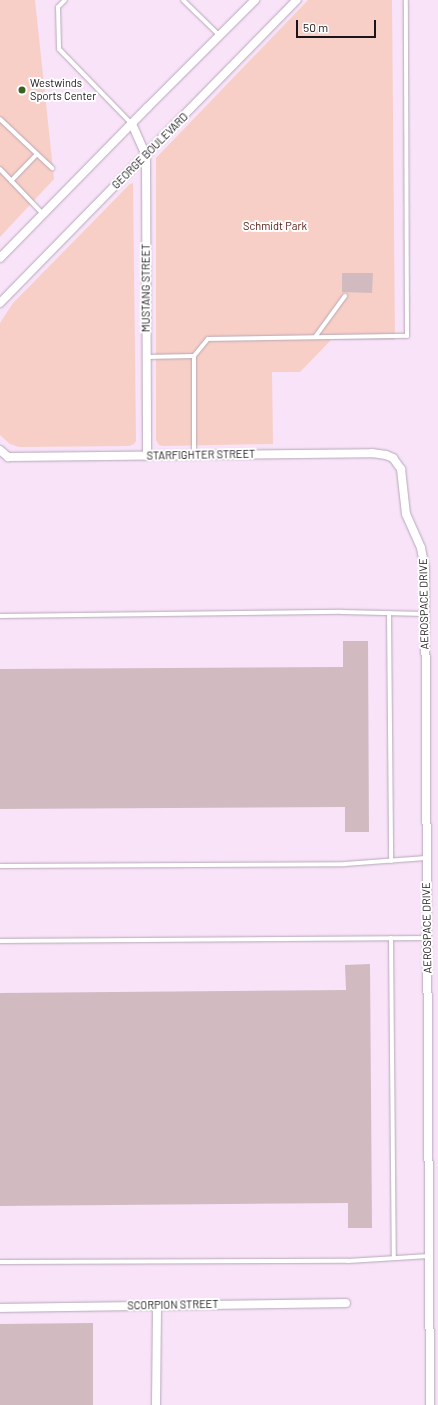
<!DOCTYPE html>
<style>
body{margin:0}
#map{position:relative;width:438px;height:1405px;overflow:hidden;background:#fceefd;font-family:Barlow,sans-serif}
div>[style]{position:absolute}
.built>*{inset:0;background:#f8e3f9}
.green>*{inset:0;background:#f8cfc6}
.building>*{inset:0;background:#d1bbc1}
.roads{filter:drop-shadow(0 0 1px #b6a8b6) drop-shadow(0 0 1px #b6a8b6)}
.lane>*{height:4px;margin:-2px;padding:0 2px;transform-origin:2px;border-radius:2px;background:#fff}
.street>*{height:8px;margin:-4px;padding:0 4px;transform-origin:4px;border-radius:4px;background:#fff}
.dots>*{width:11px;height:11px;translate:-50% -50%;box-sizing:border-box;border:2px solid #fff;border-radius:50%}
span{translate:-50% -50%;white-space:nowrap;text-align:center;line-height:1.15;-webkit-text-stroke:4px #fff;paint-order:stroke}
.poi-label{font-size:11px;color:#1a151a}
.left{translate:0 -50%;text-align:left}
.street-label{font-size:11px;color:#1a151a}
.park-label{font-size:11px;color:#521409}
.scale{position:absolute;left:296px;top:20px;width:80px;height:18px;box-sizing:border-box;border:2px solid #1a151a;border-top:0;padding-left:5px;font-size:12px;line-height:14px;white-space:nowrap;color:#1a151a;-webkit-text-stroke:3px #fff;paint-order:stroke}
</style>
<div id="map">
<div class="built">
<i style="clip-path:polygon(0 0,438px 0,438px 1405px,0 1405px)"></i>
</div>
<div class="green">
<i style="clip-path:polygon(0 0,35px 0,54px 179px,0 237px)"></i>
<i style="clip-path:polygon(308px 0,392px 0,395px 340px,331px 340px,300px 372px,272px 372px,273px 444px,163px 446px,159px 445px,156px 440px,156px 158px)"></i>
<i style="clip-path:polygon(133px 183px,136px 441px,134px 444px,129px 446px,19px 447px,10px 444px,0 435px,0 323px,13px 303px,130px 184px)"></i>
</div>
<div class="building">
<i style="clip-path:polygon(342px 273px,373px 273px,372px 293px,342px 292px)"></i>
<i style="clip-path:polygon(343px 641px,368px 641px,369px 832px,345px 832px,345px 807px,0 809px,0 669px,343px 667px)"></i>
<i style="clip-path:polygon(370px 964px,372px 1228px,348px 1228px,348px 1203px,0 1206px,0 993px,346px 990px,345px 965px)"></i>
<i style="clip-path:polygon(93px 1323px,93px 1405px,0 1405px,0 1324px)"></i>
</div>
<div class="roads">
<div class="lane">
<i style="left:65px;top:0;width:10px;rotate:135deg"></i>
<i style="left:58px;top:7px;width:42px;rotate:88.6deg"></i>
<i style="left:59px;top:49px;width:105px;rotate:45.8deg"></i>
<i style="left:183px;top:0;width:50px;rotate:44.2deg"></i>
<i style="left:0;top:119px;width:51px;rotate:43.4deg"></i>
<i style="left:0;top:169px;width:62px;rotate:46.3deg"></i>
<i style="left:11px;top:181px;width:37px;rotate:-46deg"></i>
<i style="left:37px;top:154px;width:21px;rotate:43deg"></i>
<i style="left:315px;top:337px;width:51px;rotate:-53.8deg"></i>
<i style="left:146px;top:357px;width:48px;rotate:-1.2deg"></i>
<i style="left:194px;top:455px;width:99px;rotate:-90deg"></i>
<i style="left:194px;top:356px;width:22px;rotate:-51deg"></i>
<i style="left:208px;top:339px;width:199px;rotate:-0.9deg"></i>
<i style="left:407px;top:336px;width:336px;rotate:-90.2deg"></i>
<i style="left:389px;top:613px;width:248px;rotate:89.5deg"></i>
<i style="left:0;top:616px;width:342px;rotate:-0.7deg"></i>
<i style="left:342px;top:612px;width:83px;rotate:1.4deg"></i>
<i style="left:0;top:866px;width:345px;rotate:-0.3deg"></i>
<i style="left:345px;top:864px;width:81px;rotate:-4.2deg"></i>
<i style="left:391px;top:938px;width:320px;rotate:89.5deg"></i>
<i style="left:0;top:941px;width:428px;rotate:-0.4deg"></i>
<i style="left:0;top:1262px;width:348px;rotate:-0.2deg"></i>
<i style="left:348px;top:1261px;width:81px;rotate:-3.5deg"></i>
</div>
<div class="street">
<i style="left:132px;top:124px;width:34px;rotate:66deg"></i>
<i style="left:146px;top:155px;width:301px;rotate:89.8deg"></i>
<i style="left:0;top:258px;width:210px;rotate:-45.6deg"></i>
<i style="left:147px;top:108px;width:153px;rotate:-45deg"></i>
<i style="left:0;top:303px;width:424px;rotate:-45.6deg"></i>
<i style="left:0;top:450px;width:11px;rotate:41deg"></i>
<i style="left:8px;top:457px;width:364px;rotate:-0.6deg"></i>
<i style="left:372px;top:453px;width:14px;rotate:8deg"></i>
<i style="left:386px;top:455px;width:8px;rotate:23deg"></i>
<i style="left:393px;top:458px;width:14px;rotate:54deg"></i>
<i style="left:401px;top:469px;width:45px;rotate:83.7deg"></i>
<i style="left:406px;top:514px;width:37px;rotate:66deg"></i>
<i style="left:421px;top:548px;width:21px;rotate:79deg"></i>
<i style="left:425px;top:569px;width:836px;rotate:89.66deg"></i>
<i style="left:0;top:1308px;width:346px;rotate:-0.8deg"></i>
<i style="left:156px;top:1405px;width:100px;rotate:-89.4deg"></i>
</div>
</div>
<div class="dots">
<i style="left:22px;top:90px;background:#3c631d"></i>
</div>
<div class="poi-label">
<span class="left" style="left:30px;top:90px">Westwinds<br>Sports Center</span>
</div>
<div class="street-label">
<span style="left:150px;top:151px;rotate:-45deg">GEORGE BOULEVARD</span>
<span style="left:146px;top:288px;rotate:-90deg">MUSTANG STREET</span>
<span style="left:201px;top:455px;rotate:-1deg">STARFIGHTER STREET</span>
<span style="left:424px;top:604px;rotate:-91deg">AEROSPACE DRIVE</span>
<span style="left:427px;top:928px;rotate:-91deg">AEROSPACE DRIVE</span>
<span style="left:173px;top:1305px;rotate:-1deg">SCORPION STREET</span>
</div>
<div class="park-label">
<span style="left:275px;top:226px">Schmidt Park</span>
</div>
<div class="scale">50 m</div>
</div>
